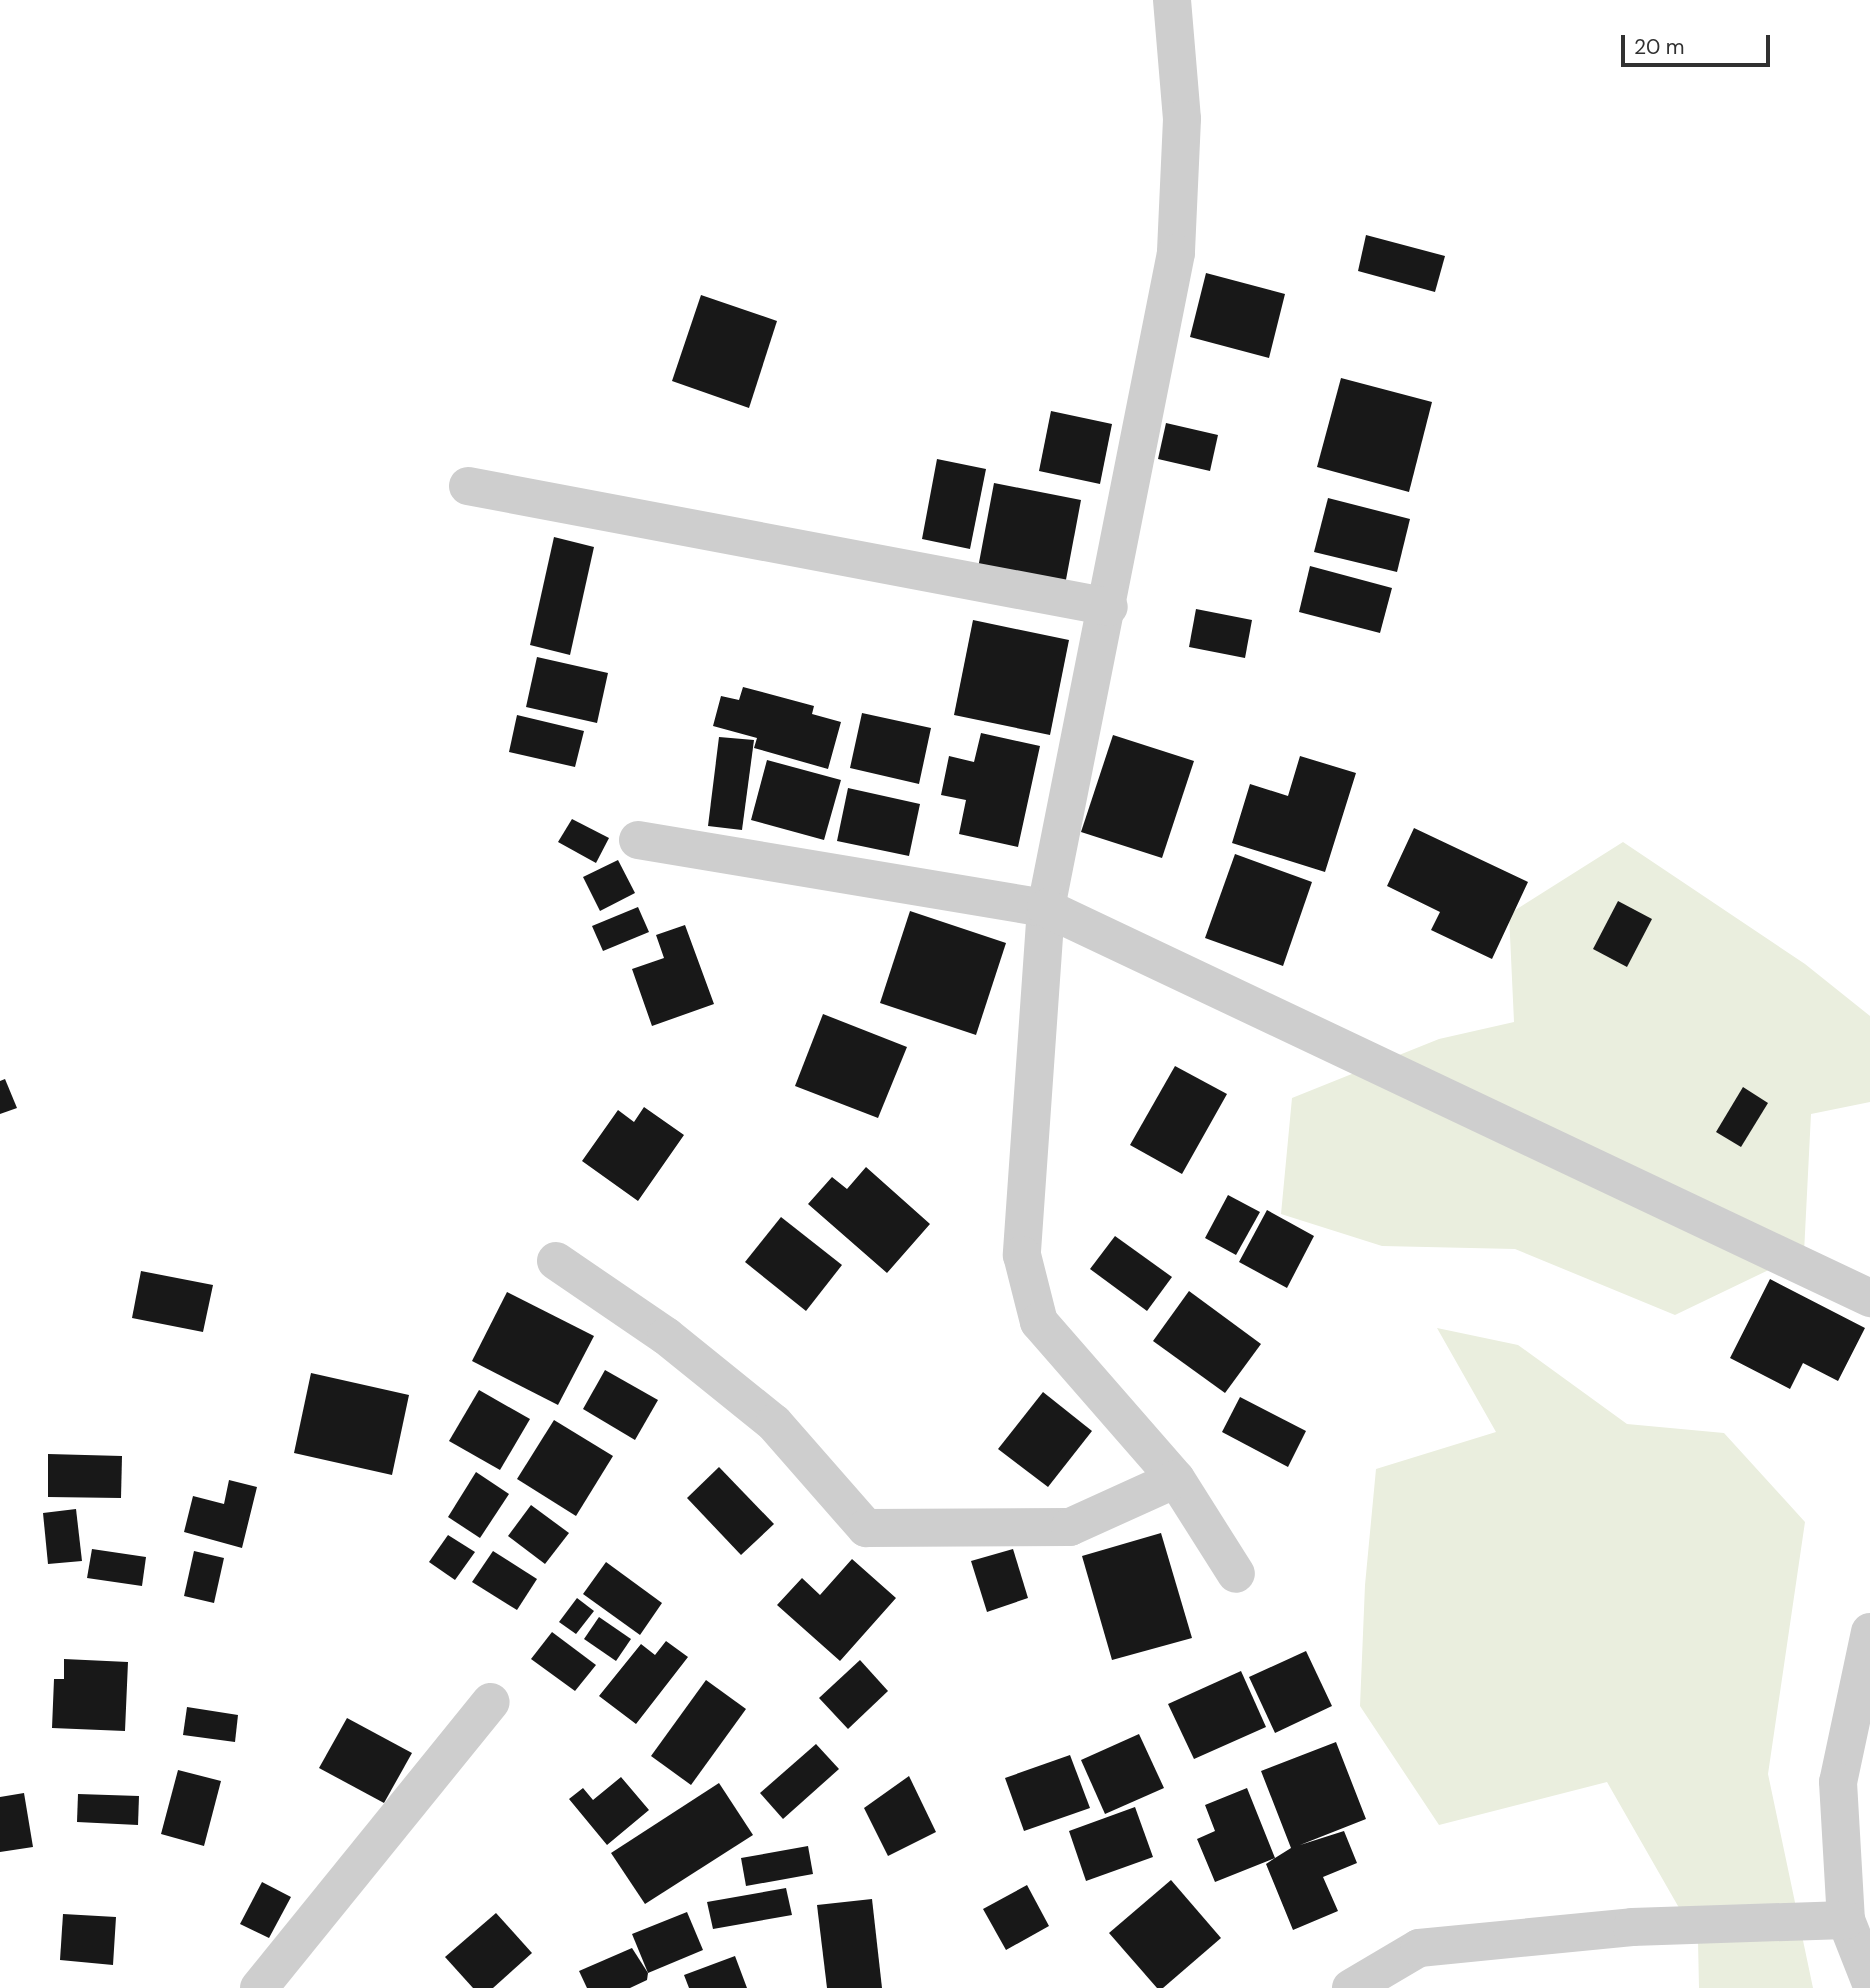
<!DOCTYPE html>
<style>
body{margin:0}
#map{position:relative;width:1870px;height:1988px;overflow:hidden;background:#fff;font-family:"DM Sans",sans-serif}
div>[style]{position:absolute}
.green>*{inset:0;background:#eaeede}
.building>*{inset:0;background:#181818}
.minor>*{height:38px;margin:-19px;padding:0 19px;transform-origin:19px;border-radius:19px;background:#cecece}
span{translate:-50% -50%;white-space:nowrap;text-align:center;line-height:1.15;-webkit-text-stroke:7px #fff;paint-order:stroke}
.scale{position:absolute;left:1621px;top:35px;width:149px;height:32px;box-sizing:border-box;border:4px solid #313131;border-top:0;padding-left:9px;font-size:21px;line-height:24px;white-space:nowrap;color:#313131;-webkit-text-stroke:5px #fff;paint-order:stroke}
</style>
<div id="map">
<div class="green">
<i style="clip-path:polygon(1623px 842px,1805px 964px,1870px 1016px,1870px 1102px,1811px 1114px,1804px 1253px,1675px 1315px,1515px 1249px,1382px 1246px,1281px 1214px,1292px 1098px,1439px 1039px,1514px 1022px,1509px 914px)"></i>
<i style="clip-path:polygon(1437px 1328px,1518px 1345px,1627px 1424px,1724px 1433px,1805px 1522px,1768px 1774px,1813px 1988px,1699px 1988px,1698px 1941px,1607px 1782px,1439px 1825px,1360px 1706px,1365px 1585px,1376px 1469px,1496px 1432px)"></i>
</div>
<div class="building">
<i style="clip-path:polygon(1366px 235px,1445px 256px,1435px 292px,1358px 271px)"></i>
<i style="clip-path:polygon(1206px 273px,1285px 294px,1269px 358px,1190px 337px)"></i>
<i style="clip-path:polygon(701px 295px,777px 321px,749px 408px,672px 381px)"></i>
<i style="clip-path:polygon(1341px 378px,1432px 402px,1409px 492px,1317px 467px)"></i>
<i style="clip-path:polygon(1051px 411px,1112px 424px,1100px 484px,1039px 471px)"></i>
<i style="clip-path:polygon(1166px 423px,1218px 435px,1210px 471px,1158px 459px)"></i>
<i style="clip-path:polygon(937px 459px,986px 469px,970px 549px,922px 539px)"></i>
<i style="clip-path:polygon(994px 483px,1081px 500px,1065px 585px,978px 568px)"></i>
<i style="clip-path:polygon(1328px 498px,1410px 519px,1397px 572px,1314px 552px)"></i>
<i style="clip-path:polygon(554px 537px,594px 547px,570px 655px,530px 645px)"></i>
<i style="clip-path:polygon(1310px 566px,1392px 588px,1380px 633px,1299px 612px)"></i>
<i style="clip-path:polygon(1196px 609px,1252px 620px,1245px 658px,1189px 647px)"></i>
<i style="clip-path:polygon(973px 620px,1069px 640px,1050px 735px,954px 715px)"></i>
<i style="clip-path:polygon(537px 657px,608px 673px,597px 723px,526px 707px)"></i>
<i style="clip-path:polygon(743px 687px,814px 706px,812px 714px,841px 722px,828px 769px,754px 748px,757px 738px,713px 726px,721px 696px,739px 700px)"></i>
<i style="clip-path:polygon(862px 713px,931px 728px,919px 784px,850px 768px)"></i>
<i style="clip-path:polygon(517px 715px,584px 731px,575px 767px,509px 752px)"></i>
<i style="clip-path:polygon(981px 733px,1040px 746px,1018px 847px,959px 834px,966px 800px,941px 795px,949px 756px,974px 762px)"></i>
<i style="clip-path:polygon(1113px 735px,1194px 761px,1162px 858px,1081px 832px)"></i>
<i style="clip-path:polygon(719px 737px,754px 740px,742px 830px,708px 826px)"></i>
<i style="clip-path:polygon(1300px 756px,1356px 773px,1325px 872px,1232px 843px,1250px 784px,1288px 796px)"></i>
<i style="clip-path:polygon(767px 760px,841px 780px,824px 840px,751px 820px)"></i>
<i style="clip-path:polygon(848px 788px,920px 804px,909px 856px,837px 841px)"></i>
<i style="clip-path:polygon(572px 819px,609px 838px,596px 863px,558px 842px)"></i>
<i style="clip-path:polygon(1414px 828px,1528px 882px,1492px 959px,1431px 930px,1440px 912px,1387px 886px)"></i>
<i style="clip-path:polygon(1235px 854px,1312px 882px,1283px 966px,1205px 938px)"></i>
<i style="clip-path:polygon(618px 860px,635px 893px,600px 911px,583px 877px)"></i>
<i style="clip-path:polygon(1618px 901px,1652px 919px,1627px 967px,1593px 949px)"></i>
<i style="clip-path:polygon(638px 907px,649px 932px,603px 951px,592px 926px)"></i>
<i style="clip-path:polygon(910px 911px,1006px 943px,976px 1035px,880px 1003px)"></i>
<i style="clip-path:polygon(685px 925px,714px 1004px,652px 1026px,632px 969px,664px 958px,656px 935px)"></i>
<i style="clip-path:polygon(823px 1014px,907px 1047px,878px 1118px,795px 1086px)"></i>
<i style="clip-path:polygon(1175px 1066px,1227px 1094px,1182px 1174px,1130px 1145px)"></i>
<i style="clip-path:polygon(5px 1079px,17px 1108px,0 1114px,0 1081px)"></i>
<i style="clip-path:polygon(1743px 1087px,1768px 1103px,1741px 1147px,1716px 1132px)"></i>
<i style="clip-path:polygon(644px 1107px,684px 1135px,638px 1201px,582px 1161px,618px 1110px,634px 1122px)"></i>
<i style="clip-path:polygon(866px 1167px,930px 1224px,887px 1273px,808px 1204px,832px 1177px,847px 1189px)"></i>
<i style="clip-path:polygon(1228px 1195px,1260px 1212px,1236px 1255px,1205px 1238px)"></i>
<i style="clip-path:polygon(1267px 1210px,1314px 1236px,1287px 1288px,1239px 1262px)"></i>
<i style="clip-path:polygon(781px 1217px,842px 1265px,806px 1311px,745px 1262px)"></i>
<i style="clip-path:polygon(1115px 1236px,1172px 1277px,1147px 1311px,1090px 1269px)"></i>
<i style="clip-path:polygon(141px 1271px,213px 1285px,203px 1332px,132px 1318px)"></i>
<i style="clip-path:polygon(1770px 1279px,1865px 1328px,1838px 1381px,1803px 1363px,1790px 1389px,1730px 1358px)"></i>
<i style="clip-path:polygon(1189px 1291px,1261px 1344px,1225px 1393px,1153px 1341px)"></i>
<i style="clip-path:polygon(507px 1292px,594px 1336px,558px 1405px,472px 1361px)"></i>
<i style="clip-path:polygon(605px 1370px,658px 1400px,635px 1440px,583px 1409px)"></i>
<i style="clip-path:polygon(311px 1373px,409px 1395px,392px 1475px,294px 1453px)"></i>
<i style="clip-path:polygon(479px 1390px,530px 1419px,500px 1470px,449px 1441px)"></i>
<i style="clip-path:polygon(1043px 1392px,1092px 1431px,1048px 1487px,998px 1449px)"></i>
<i style="clip-path:polygon(1240px 1397px,1306px 1431px,1288px 1467px,1222px 1432px)"></i>
<i style="clip-path:polygon(554px 1420px,613px 1456px,576px 1516px,517px 1479px)"></i>
<i style="clip-path:polygon(48px 1454px,122px 1456px,121px 1498px,48px 1497px)"></i>
<i style="clip-path:polygon(719px 1467px,774px 1524px,741px 1555px,687px 1498px)"></i>
<i style="clip-path:polygon(476px 1472px,509px 1494px,480px 1538px,448px 1517px)"></i>
<i style="clip-path:polygon(229px 1480px,257px 1487px,242px 1548px,184px 1532px,193px 1496px,224px 1504px)"></i>
<i style="clip-path:polygon(531px 1505px,569px 1533px,545px 1564px,508px 1536px)"></i>
<i style="clip-path:polygon(76px 1509px,82px 1561px,48px 1564px,43px 1513px)"></i>
<i style="clip-path:polygon(1161px 1533px,1192px 1638px,1112px 1660px,1082px 1556px)"></i>
<i style="clip-path:polygon(448px 1535px,475px 1552px,455px 1580px,429px 1562px)"></i>
<i style="clip-path:polygon(92px 1549px,146px 1557px,142px 1586px,87px 1578px)"></i>
<i style="clip-path:polygon(1013px 1549px,1028px 1598px,987px 1612px,971px 1561px)"></i>
<i style="clip-path:polygon(194px 1551px,224px 1558px,214px 1603px,184px 1596px)"></i>
<i style="clip-path:polygon(493px 1551px,537px 1579px,517px 1610px,472px 1582px)"></i>
<i style="clip-path:polygon(852px 1559px,896px 1598px,840px 1661px,777px 1605px,802px 1578px,820px 1595px)"></i>
<i style="clip-path:polygon(606px 1562px,662px 1603px,640px 1635px,583px 1594px)"></i>
<i style="clip-path:polygon(577px 1598px,594px 1611px,576px 1634px,559px 1622px)"></i>
<i style="clip-path:polygon(599px 1617px,631px 1639px,616px 1661px,584px 1639px)"></i>
<i style="clip-path:polygon(552px 1632px,596px 1665px,575px 1691px,531px 1659px)"></i>
<i style="clip-path:polygon(666px 1641px,688px 1657px,636px 1724px,599px 1696px,641px 1644px,655px 1655px)"></i>
<i style="clip-path:polygon(1306px 1651px,1332px 1706px,1275px 1733px,1249px 1677px)"></i>
<i style="clip-path:polygon(64px 1659px,128px 1662px,125px 1731px,52px 1728px,54px 1679px,64px 1679px)"></i>
<i style="clip-path:polygon(860px 1660px,888px 1691px,848px 1729px,819px 1698px)"></i>
<i style="clip-path:polygon(1241px 1671px,1266px 1727px,1194px 1759px,1168px 1704px)"></i>
<i style="clip-path:polygon(706px 1680px,746px 1709px,691px 1785px,651px 1756px)"></i>
<i style="clip-path:polygon(187px 1707px,238px 1715px,235px 1742px,183px 1735px)"></i>
<i style="clip-path:polygon(347px 1718px,412px 1753px,384px 1803px,319px 1768px)"></i>
<i style="clip-path:polygon(1139px 1734px,1164px 1788px,1105px 1814px,1081px 1760px)"></i>
<i style="clip-path:polygon(1336px 1742px,1366px 1819px,1300px 1845px,1344px 1831px,1357px 1863px,1323px 1877px,1338px 1911px,1293px 1930px,1266px 1864px,1275px 1858px,1215px 1882px,1197px 1839px,1215px 1831px,1205px 1805px,1247px 1788px,1275px 1858px,1291px 1848px,1261px 1771px)"></i>
<i style="clip-path:polygon(816px 1744px,839px 1769px,783px 1819px,760px 1793px)"></i>
<i style="clip-path:polygon(1070px 1755px,1090px 1808px,1024px 1831px,1005px 1778px)"></i>
<i style="clip-path:polygon(178px 1770px,221px 1781px,204px 1846px,161px 1834px)"></i>
<i style="clip-path:polygon(909px 1776px,936px 1832px,888px 1856px,864px 1808px)"></i>
<i style="clip-path:polygon(621px 1777px,649px 1810px,607px 1845px,569px 1799px,583px 1788px,593px 1800px)"></i>
<i style="clip-path:polygon(719px 1783px,753px 1835px,645px 1904px,611px 1853px)"></i>
<i style="clip-path:polygon(24px 1793px,33px 1847px,0 1852px,0 1797px)"></i>
<i style="clip-path:polygon(78px 1794px,139px 1796px,138px 1825px,77px 1822px)"></i>
<i style="clip-path:polygon(1135px 1807px,1153px 1857px,1086px 1881px,1069px 1831px)"></i>
<i style="clip-path:polygon(808px 1846px,813px 1874px,746px 1886px,741px 1858px)"></i>
<i style="clip-path:polygon(1171px 1880px,1221px 1938px,1163px 1988px,1157px 1988px,1109px 1933px)"></i>
<i style="clip-path:polygon(262px 1882px,291px 1897px,269px 1938px,240px 1924px)"></i>
<i style="clip-path:polygon(1027px 1885px,1049px 1926px,1006px 1950px,983px 1909px)"></i>
<i style="clip-path:polygon(786px 1888px,792px 1915px,713px 1929px,707px 1902px)"></i>
<i style="clip-path:polygon(872px 1899px,882px 1988px,827px 1988px,817px 1905px)"></i>
<i style="clip-path:polygon(687px 1912px,703px 1950px,648px 1973px,632px 1934px)"></i>
<i style="clip-path:polygon(496px 1913px,532px 1953px,493px 1988px,473px 1988px,445px 1957px)"></i>
<i style="clip-path:polygon(63px 1914px,116px 1917px,113px 1965px,60px 1960px)"></i>
<i style="clip-path:polygon(632px 1948px,648px 1973px,647px 1980px,630px 1988px,587px 1988px,579px 1971px)"></i>
<i style="clip-path:polygon(735px 1956px,747px 1988px,689px 1988px,684px 1975px)"></i>
</div>
<div class="minor">
<i style="left:1172px;top:0;width:119px;rotate:85.2deg"></i>
<i style="left:1182px;top:119px;width:134px;rotate:92.6deg"></i>
<i style="left:1176px;top:253px;width:668px;rotate:101.23deg"></i>
<i style="left:1046px;top:908px;width:348px;rotate:94deg"></i>
<i style="left:1022px;top:1255px;width:69px;rotate:75.8deg"></i>
<i style="left:1039px;top:1322px;width:208px;rotate:48.9deg"></i>
<i style="left:1176px;top:1479px;width:112px;rotate:57.7deg"></i>
<i style="left:468px;top:486px;width:652px;rotate:10.69deg"></i>
<i style="left:638px;top:840px;width:414px;rotate:9.5deg"></i>
<i style="left:1046px;top:908px;width:912px;rotate:25.33deg"></i>
<i style="left:556px;top:1261px;width:133px;rotate:34.3deg"></i>
<i style="left:666px;top:1336px;width:139px;rotate:38.9deg"></i>
<i style="left:774px;top:1423px;width:140px;rotate:48.8deg"></i>
<i style="left:866px;top:1528px;width:204px;rotate:-0.3deg"></i>
<i style="left:1070px;top:1527px;width:116px;rotate:-24.4deg"></i>
<i style="left:1870px;top:1632px;width:153px;rotate:102deg"></i>
<i style="left:1838px;top:1782px;width:138px;rotate:86.7deg"></i>
<i style="left:1846px;top:1920px;width:66px;rotate:68.5deg"></i>
<i style="left:259px;top:1988px;width:368px;rotate:-51deg"></i>
<i style="left:1351px;top:1988px;width:79px;rotate:-30.5deg"></i>
<i style="left:1419px;top:1948px;width:214px;rotate:-5.6deg"></i>
<i style="left:1632px;top:1927px;width:214px;rotate:-1.9deg"></i>
</div>
<div class="scale">20 m</div>
</div>
